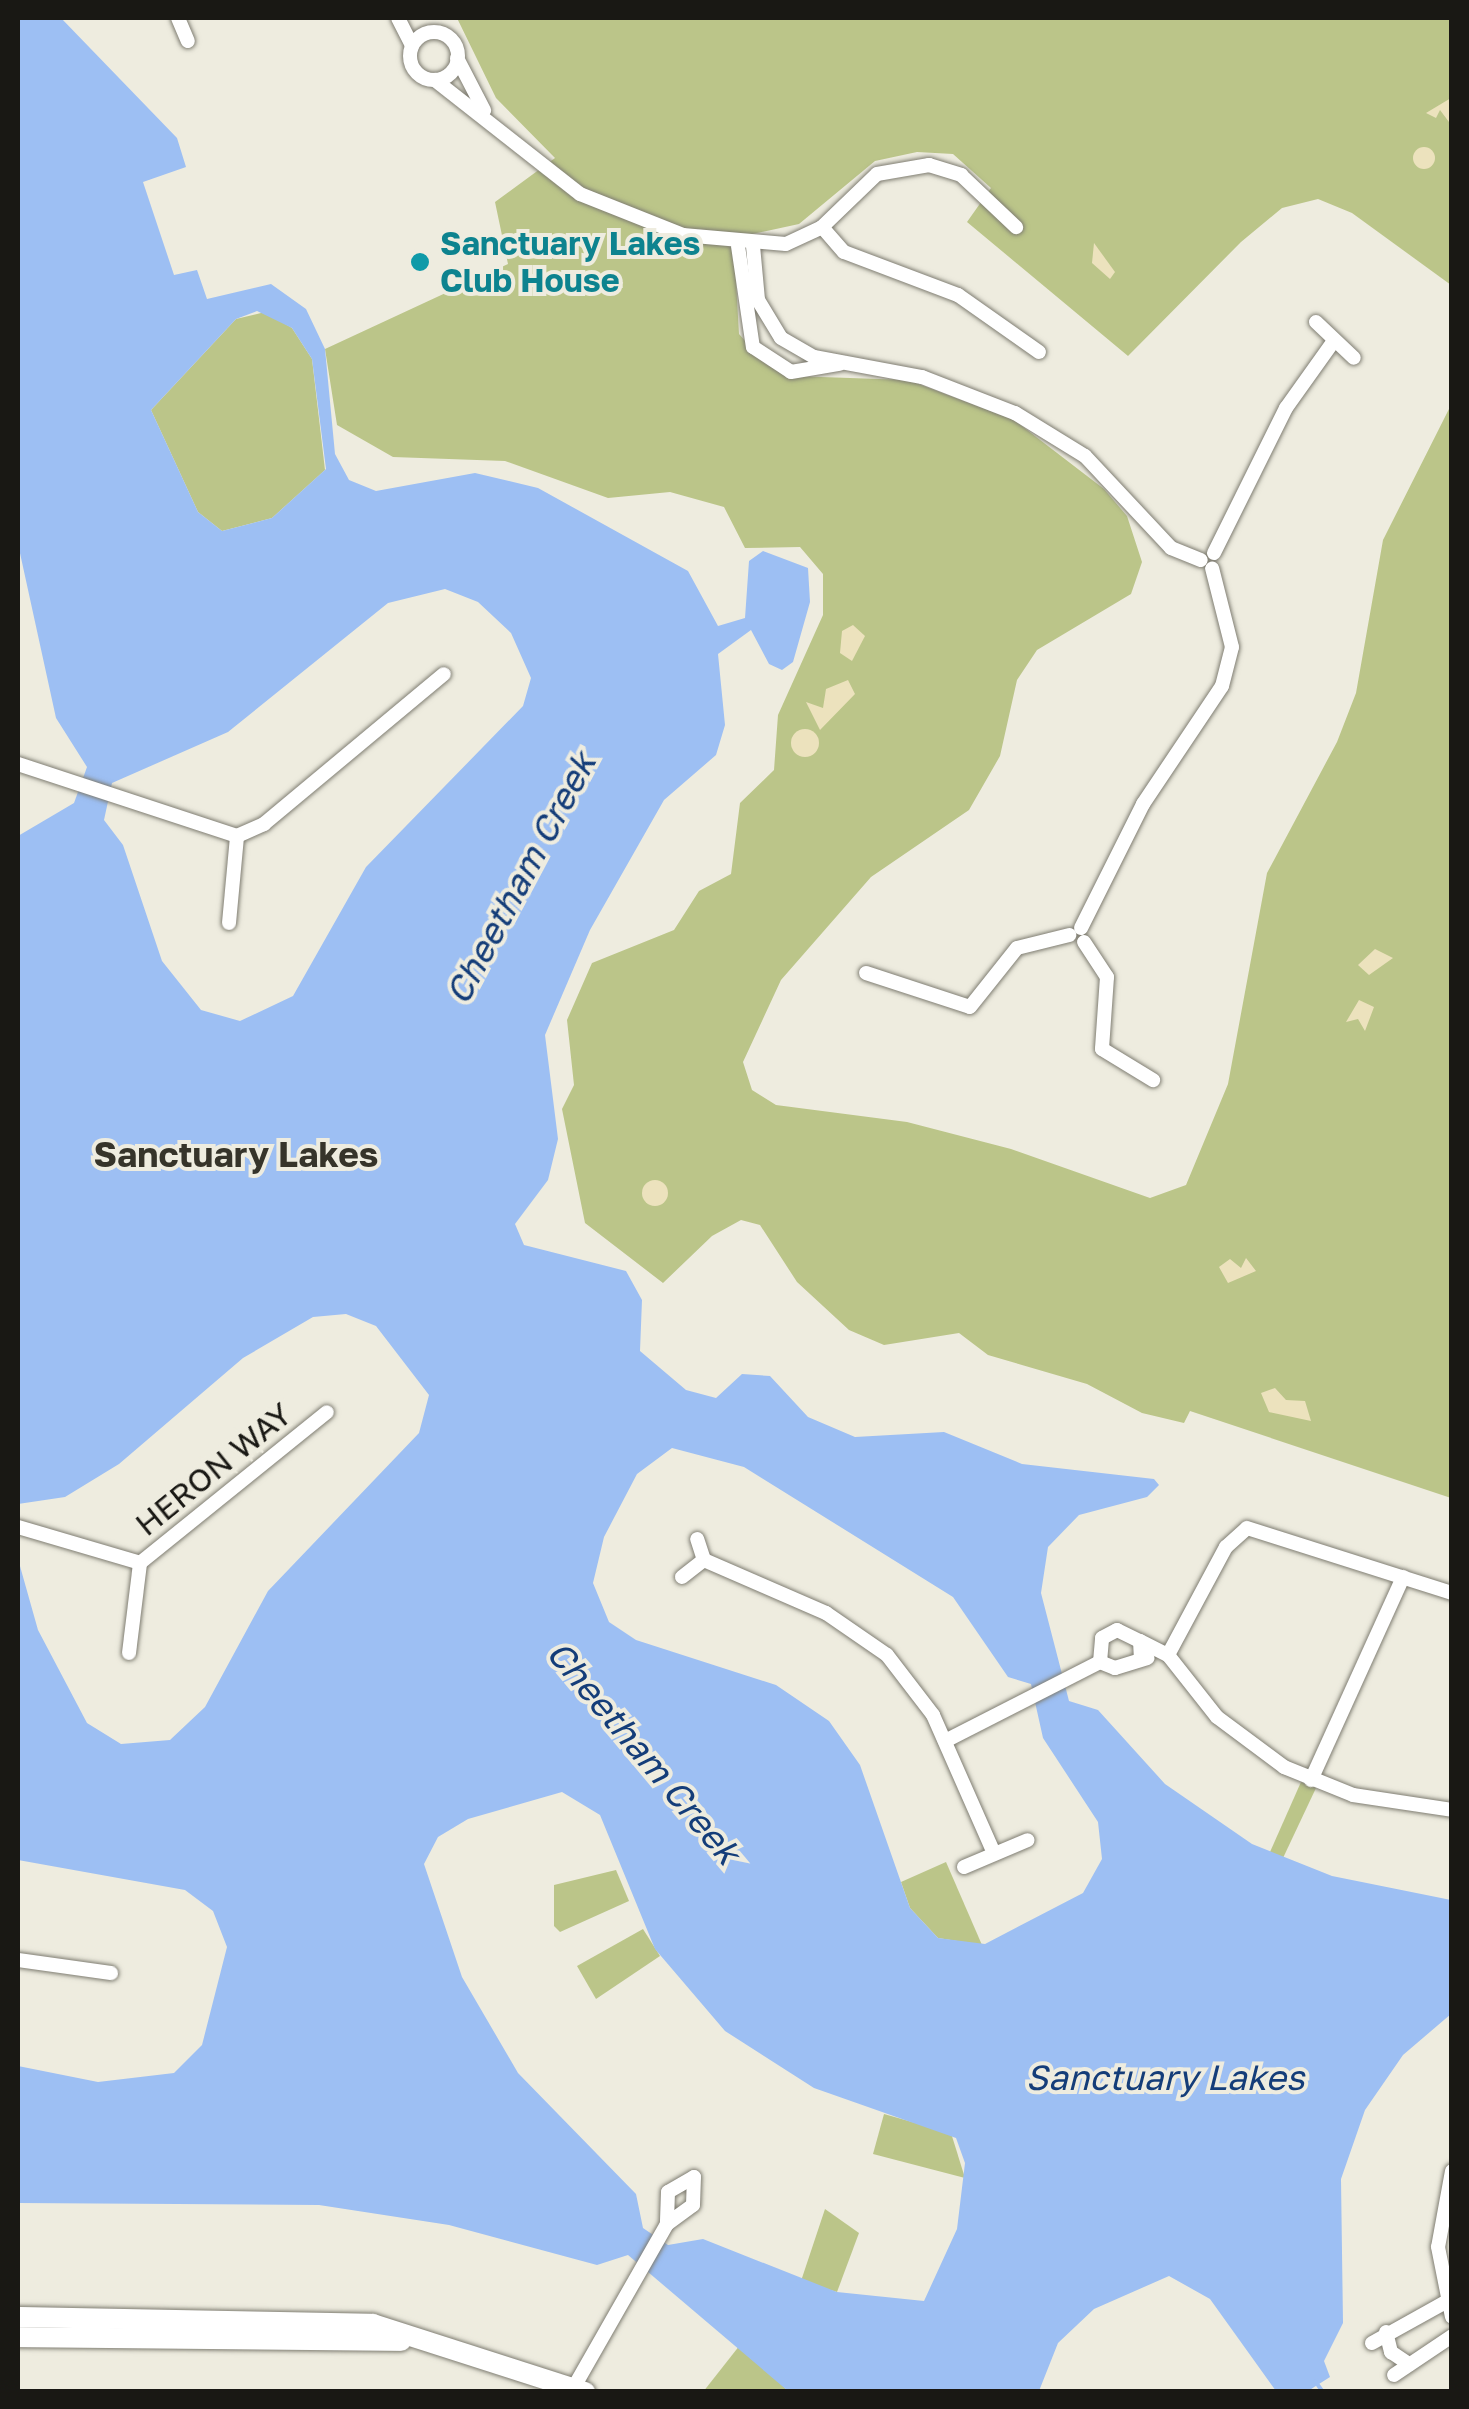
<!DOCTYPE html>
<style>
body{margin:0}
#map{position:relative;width:1469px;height:2409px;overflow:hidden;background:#eeecdf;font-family:"Golos Text",sans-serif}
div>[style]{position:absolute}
.green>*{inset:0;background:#bbc589}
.sand>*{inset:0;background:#ece2bd}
.round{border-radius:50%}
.water>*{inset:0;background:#9dbff3}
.stream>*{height:4px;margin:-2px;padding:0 2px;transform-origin:2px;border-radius:2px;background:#9dbff3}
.roads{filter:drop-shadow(0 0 2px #7f7d72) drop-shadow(0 0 2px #7f7d72)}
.street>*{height:14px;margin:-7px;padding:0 7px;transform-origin:7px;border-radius:7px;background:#fff}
.street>.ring{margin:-7px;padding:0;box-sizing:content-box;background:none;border:14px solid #fff;border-radius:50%}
.secondary>*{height:20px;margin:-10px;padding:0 10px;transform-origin:10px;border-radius:10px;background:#fff}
.dots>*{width:28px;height:28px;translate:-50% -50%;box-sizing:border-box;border:5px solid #eeecdf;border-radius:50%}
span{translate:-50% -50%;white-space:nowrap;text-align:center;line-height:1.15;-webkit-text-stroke:8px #eeecdf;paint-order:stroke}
.culture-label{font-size:32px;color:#0d838f;font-weight:700}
.left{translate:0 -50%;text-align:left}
.street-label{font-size:32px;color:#191814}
.water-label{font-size:35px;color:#143d79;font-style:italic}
.neighbourhood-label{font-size:35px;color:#36342a;font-weight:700}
.frame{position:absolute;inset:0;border:20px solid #191814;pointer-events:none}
</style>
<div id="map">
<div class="green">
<i style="clip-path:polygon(457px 18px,1451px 18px,1451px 285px,1352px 213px,1318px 199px,1282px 208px,1241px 242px,1128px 356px,967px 222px,991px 188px,953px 154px,917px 152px,875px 161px,799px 224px,738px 237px,735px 264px,739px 334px,767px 365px,792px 376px,908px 380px,1014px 420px,1104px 489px,1127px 516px,1142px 562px,1131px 594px,1037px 650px,1017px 680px,1000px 756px,969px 810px,871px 877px,781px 980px,743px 1062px,752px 1090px,776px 1105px,907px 1122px,1011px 1149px,1150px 1198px,1186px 1185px,1228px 1084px,1267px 873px,1337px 742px,1356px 693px,1383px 540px,1451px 405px,1451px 1498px,1190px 1411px,1184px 1423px,1142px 1413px,1087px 1384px,988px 1355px,959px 1333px,884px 1345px,849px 1330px,797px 1282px,760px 1225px,741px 1220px,712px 1236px,663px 1283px,585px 1223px,562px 1109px,574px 1085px,567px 1020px,592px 963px,674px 930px,699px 891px,731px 874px,740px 803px,774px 770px,778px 715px,823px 615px,823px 574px,800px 547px,745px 548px,724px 507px,670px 492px,608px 498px,505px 461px,393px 457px,337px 425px,325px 349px,508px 264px,495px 202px,555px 158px,496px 98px)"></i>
<i style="clip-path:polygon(265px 312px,292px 328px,312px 359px,325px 470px,272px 518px,222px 531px,198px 512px,151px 410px,236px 319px)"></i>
<i style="clip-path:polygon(1301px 1782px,1316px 1788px,1283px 1858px,1270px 1852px)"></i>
<i style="clip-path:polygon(946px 1862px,982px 1945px,938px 1938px,910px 1908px,901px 1882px)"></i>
<i style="clip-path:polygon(616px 1870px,629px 1901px,560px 1932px,554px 1926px,554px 1885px)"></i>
<i style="clip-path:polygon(643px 1929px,660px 1956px,596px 1999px,577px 1966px)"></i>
<i style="clip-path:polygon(884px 2114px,951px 2133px,965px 2178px,873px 2154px)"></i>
<i style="clip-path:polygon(825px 2209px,859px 2233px,837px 2292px,801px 2281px)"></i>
<i style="clip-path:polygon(740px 2345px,773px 2375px,788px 2391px,703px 2392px)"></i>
</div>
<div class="sand">
<i style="clip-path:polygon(1451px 98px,1449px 122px,1440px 110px,1436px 118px,1426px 113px)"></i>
<i class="round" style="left:1413px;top:147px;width:22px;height:22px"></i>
<i style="clip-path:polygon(1094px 243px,1115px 272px,1110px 279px,1092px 263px)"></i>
<i style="clip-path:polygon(853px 625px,865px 636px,852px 661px,840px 653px,842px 631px)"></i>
<i style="clip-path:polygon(848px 680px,855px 694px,820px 730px,806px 702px,823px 708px,826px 689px)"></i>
<i class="round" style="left:791px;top:729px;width:28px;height:28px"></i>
<i style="clip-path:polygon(1375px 949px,1393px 958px,1369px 975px,1358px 965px)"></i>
<i style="clip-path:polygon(1359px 1000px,1374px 1007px,1365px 1031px,1358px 1019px,1346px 1022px)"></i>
<i class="round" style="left:642px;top:1180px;width:26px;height:26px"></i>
<i style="clip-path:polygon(1246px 1258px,1256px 1271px,1228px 1283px,1219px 1267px,1230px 1259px,1241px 1268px)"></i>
<i style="clip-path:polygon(1275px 1388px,1286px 1400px,1305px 1401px,1311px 1421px,1269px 1412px,1261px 1393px)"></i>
</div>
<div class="water">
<i style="clip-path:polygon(evenodd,18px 18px,61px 18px,177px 138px,186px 167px,143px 182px,174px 275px,197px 270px,207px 299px,271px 284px,306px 309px,325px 349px,335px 454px,349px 480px,376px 491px,475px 473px,538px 488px,688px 571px,718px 626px,745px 618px,749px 561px,763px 551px,808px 568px,810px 602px,793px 662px,782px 670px,769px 664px,751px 630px,718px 654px,725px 725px,716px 755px,664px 800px,590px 930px,545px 1035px,558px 1139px,548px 1180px,515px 1224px,524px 1245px,626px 1271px,642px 1300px,640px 1351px,686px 1390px,716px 1398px,742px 1374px,770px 1376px,808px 1417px,855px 1437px,944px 1432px,1022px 1464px,1154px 1479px,1159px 1485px,1147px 1497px,1079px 1515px,1048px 1547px,1041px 1593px,1069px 1701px,1098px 1710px,1165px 1784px,1252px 1844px,1332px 1876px,1451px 1900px,1451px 2014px,1403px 2055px,1365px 2110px,1341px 2179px,1343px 2323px,1324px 2361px,1330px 2377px,1308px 2391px,1276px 2391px,1210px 2299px,1169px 2276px,1094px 2309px,1058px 2343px,1039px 2391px,788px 2391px,628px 2255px,597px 2265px,449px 2225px,319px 2205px,18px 2203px,18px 2066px,98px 2082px,174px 2073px,202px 2045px,227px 1947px,213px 1911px,185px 1890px,18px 1860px,18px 1559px,38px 1630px,87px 1723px,121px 1744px,170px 1740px,205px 1707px,268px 1591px,419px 1433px,429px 1395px,376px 1326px,346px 1314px,313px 1317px,243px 1358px,119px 1464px,65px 1497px,18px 1504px,18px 836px,74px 803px,87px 767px,56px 718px,18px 544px,18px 18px,257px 311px,292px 328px,312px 359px,326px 469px,272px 518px,222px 531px,198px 512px,151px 410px,236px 319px,257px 311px,18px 18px,445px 589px,478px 602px,511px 633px,531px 678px,523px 706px,366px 867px,293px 996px,240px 1021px,201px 1010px,162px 961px,123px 845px,104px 820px,112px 783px,228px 732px,388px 603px,445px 589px,18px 18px,672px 1448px,744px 1467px,953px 1597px,1008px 1677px,1031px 1684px,1043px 1738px,1098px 1822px,1102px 1859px,1083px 1893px,985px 1944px,938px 1938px,910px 1908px,860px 1765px,829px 1721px,776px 1685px,636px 1640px,609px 1622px,593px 1583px,604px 1537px,637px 1474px,672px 1448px,18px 18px,562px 1792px,600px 1815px,655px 1949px,725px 2031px,814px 2088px,956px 2138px,965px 2163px,957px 2229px,924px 2301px,837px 2292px,703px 2239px,668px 2245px,643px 2228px,636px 2194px,518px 2073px,462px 1977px,424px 1864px,438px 1837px,468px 1819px,562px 1792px)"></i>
</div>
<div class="stream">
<i style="left:1315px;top:2381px;width:14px;rotate:54deg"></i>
</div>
<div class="roads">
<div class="street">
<i style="left:178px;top:18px;width:25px;rotate:67deg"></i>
<i style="left:398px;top:18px;width:31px;rotate:63deg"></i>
<i class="ring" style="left:410px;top:32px;width:34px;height:34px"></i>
<i style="left:457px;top:58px;width:59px;rotate:62.6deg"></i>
<i style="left:435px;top:80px;width:184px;rotate:38.2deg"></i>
<i style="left:580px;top:194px;width:111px;rotate:21.7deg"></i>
<i style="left:683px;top:235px;width:103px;rotate:5deg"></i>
<i style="left:786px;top:244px;width:40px;rotate:-25deg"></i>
<i style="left:822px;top:227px;width:76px;rotate:-43.9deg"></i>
<i style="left:877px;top:174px;width:53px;rotate:-9.8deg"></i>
<i style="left:929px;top:165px;width:34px;rotate:17deg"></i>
<i style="left:961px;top:175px;width:76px;rotate:43.4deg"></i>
<i style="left:822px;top:227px;width:33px;rotate:49deg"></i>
<i style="left:844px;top:252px;width:122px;rotate:20.7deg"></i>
<i style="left:958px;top:295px;width:99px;rotate:35.1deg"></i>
<i style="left:738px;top:246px;width:102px;rotate:81.6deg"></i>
<i style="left:753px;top:347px;width:45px;rotate:33.3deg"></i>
<i style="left:791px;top:372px;width:49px;rotate:-9.5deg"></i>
<i style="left:753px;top:246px;width:54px;rotate:84.7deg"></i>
<i style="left:758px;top:300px;width:44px;rotate:58.8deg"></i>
<i style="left:781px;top:338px;width:38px;rotate:30deg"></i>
<i style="left:814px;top:357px;width:110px;rotate:10.5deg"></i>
<i style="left:922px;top:377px;width:100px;rotate:21.2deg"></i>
<i style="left:1015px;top:413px;width:82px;rotate:31.6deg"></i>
<i style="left:1085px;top:456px;width:126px;rotate:46.9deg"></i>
<i style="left:1171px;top:548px;width:32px;rotate:22deg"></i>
<i style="left:1316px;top:322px;width:52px;rotate:43.5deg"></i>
<i style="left:1214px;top:553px;width:162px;rotate:-63.6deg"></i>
<i style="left:1286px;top:408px;width:81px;rotate:-54.5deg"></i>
<i style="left:18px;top:764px;width:231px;rotate:18.2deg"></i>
<i style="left:237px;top:836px;width:30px;rotate:-24deg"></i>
<i style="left:264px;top:824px;width:234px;rotate:-39.8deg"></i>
<i style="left:229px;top:923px;width:87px;rotate:-84.7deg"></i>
<i style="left:1081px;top:928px;width:139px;rotate:-63.4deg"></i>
<i style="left:1143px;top:804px;width:142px;rotate:-56.2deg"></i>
<i style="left:1222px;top:686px;width:40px;rotate:-75.6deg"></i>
<i style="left:1232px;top:647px;width:81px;rotate:-104.2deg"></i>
<i style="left:1084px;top:942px;width:42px;rotate:56.7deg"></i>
<i style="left:1107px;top:977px;width:72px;rotate:94deg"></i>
<i style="left:1102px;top:1049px;width:60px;rotate:31.3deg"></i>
<i style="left:866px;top:973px;width:109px;rotate:18.1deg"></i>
<i style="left:970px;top:1007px;width:75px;rotate:-51.5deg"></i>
<i style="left:1017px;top:948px;width:54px;rotate:-14deg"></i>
<i style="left:18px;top:1527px;width:127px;rotate:16.4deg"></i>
<i style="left:140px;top:1563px;width:240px;rotate:-38.9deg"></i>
<i style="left:704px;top:1560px;width:133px;rotate:23.5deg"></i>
<i style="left:826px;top:1613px;width:74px;rotate:34.5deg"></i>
<i style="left:887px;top:1655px;width:76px;rotate:52.5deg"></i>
<i style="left:933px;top:1715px;width:151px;rotate:66.2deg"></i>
<i style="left:682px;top:1577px;width:28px;rotate:-38deg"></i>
<i style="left:704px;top:1560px;width:22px;rotate:-108deg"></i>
<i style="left:1140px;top:1641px;width:31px;rotate:27deg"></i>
<i style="left:1168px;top:1655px;width:79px;rotate:51.7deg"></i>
<i style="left:1217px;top:1717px;width:84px;rotate:36.7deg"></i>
<i style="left:1284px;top:1767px;width:74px;rotate:22.1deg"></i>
<i style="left:1353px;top:1795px;width:100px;rotate:8.6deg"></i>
<i style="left:129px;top:1653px;width:91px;rotate:-83deg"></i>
<i style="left:1168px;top:1655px;width:123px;rotate:-61.8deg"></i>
<i style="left:1226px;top:1547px;width:28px;rotate:-42deg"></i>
<i style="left:1247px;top:1528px;width:215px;rotate:17.6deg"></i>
<i style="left:1100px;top:1662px;width:24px;rotate:-85deg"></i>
<i style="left:1102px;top:1638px;width:17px;rotate:-28deg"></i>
<i style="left:1117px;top:1630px;width:25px;rotate:26deg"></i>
<i style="left:1140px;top:1641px;width:18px;rotate:87deg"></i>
<i style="left:1100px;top:1662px;width:16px;rotate:22deg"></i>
<i style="left:1115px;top:1668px;width:34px;rotate:-17deg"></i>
<i style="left:945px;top:1741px;width:174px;rotate:-27deg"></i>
<i style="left:1311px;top:1780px;width:223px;rotate:-65.6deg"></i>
<i style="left:964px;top:1867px;width:69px;rotate:-22.9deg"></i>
<i style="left:18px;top:1960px;width:94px;rotate:8deg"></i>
<i style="left:1452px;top:2171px;width:77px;rotate:100.4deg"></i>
<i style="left:1438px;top:2247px;width:71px;rotate:78.7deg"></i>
<i style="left:1386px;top:2332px;width:21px;rotate:76deg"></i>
<i style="left:1391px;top:2352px;width:22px;rotate:34deg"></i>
<i style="left:1372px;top:2343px;width:82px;rotate:-29.1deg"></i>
<i style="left:1394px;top:2375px;width:70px;rotate:-33.9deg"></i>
<i style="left:574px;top:2387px;width:188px;rotate:-60.3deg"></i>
<i style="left:667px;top:2224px;width:32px;rotate:-36deg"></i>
<i style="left:693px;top:2205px;width:28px;rotate:-88deg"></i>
<i style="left:694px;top:2177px;width:30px;rotate:150deg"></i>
<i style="left:668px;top:2192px;width:32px;rotate:92deg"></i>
</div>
<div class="secondary">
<i style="left:18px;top:2317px;width:355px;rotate:1.1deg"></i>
<i style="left:373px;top:2324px;width:223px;rotate:17.8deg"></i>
<i style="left:18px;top:2337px;width:383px;rotate:0.6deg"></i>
</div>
</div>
<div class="dots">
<i style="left:420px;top:262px;background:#0f9aa8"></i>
</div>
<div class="culture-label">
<span class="left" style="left:440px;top:262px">Sanctuary Lakes<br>Club House</span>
</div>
<div class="street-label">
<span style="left:213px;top:1469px;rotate:-39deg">HERON WAY</span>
</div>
<div class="water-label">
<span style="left:520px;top:878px;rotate:-62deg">Cheetham Creek</span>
<span style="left:644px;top:1752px;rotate:50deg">Cheetham Creek</span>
<span style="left:1165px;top:2077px">Sanctuary Lakes</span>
</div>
<div class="neighbourhood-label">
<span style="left:236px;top:1154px">Sanctuary Lakes</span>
</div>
<div class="frame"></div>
</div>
